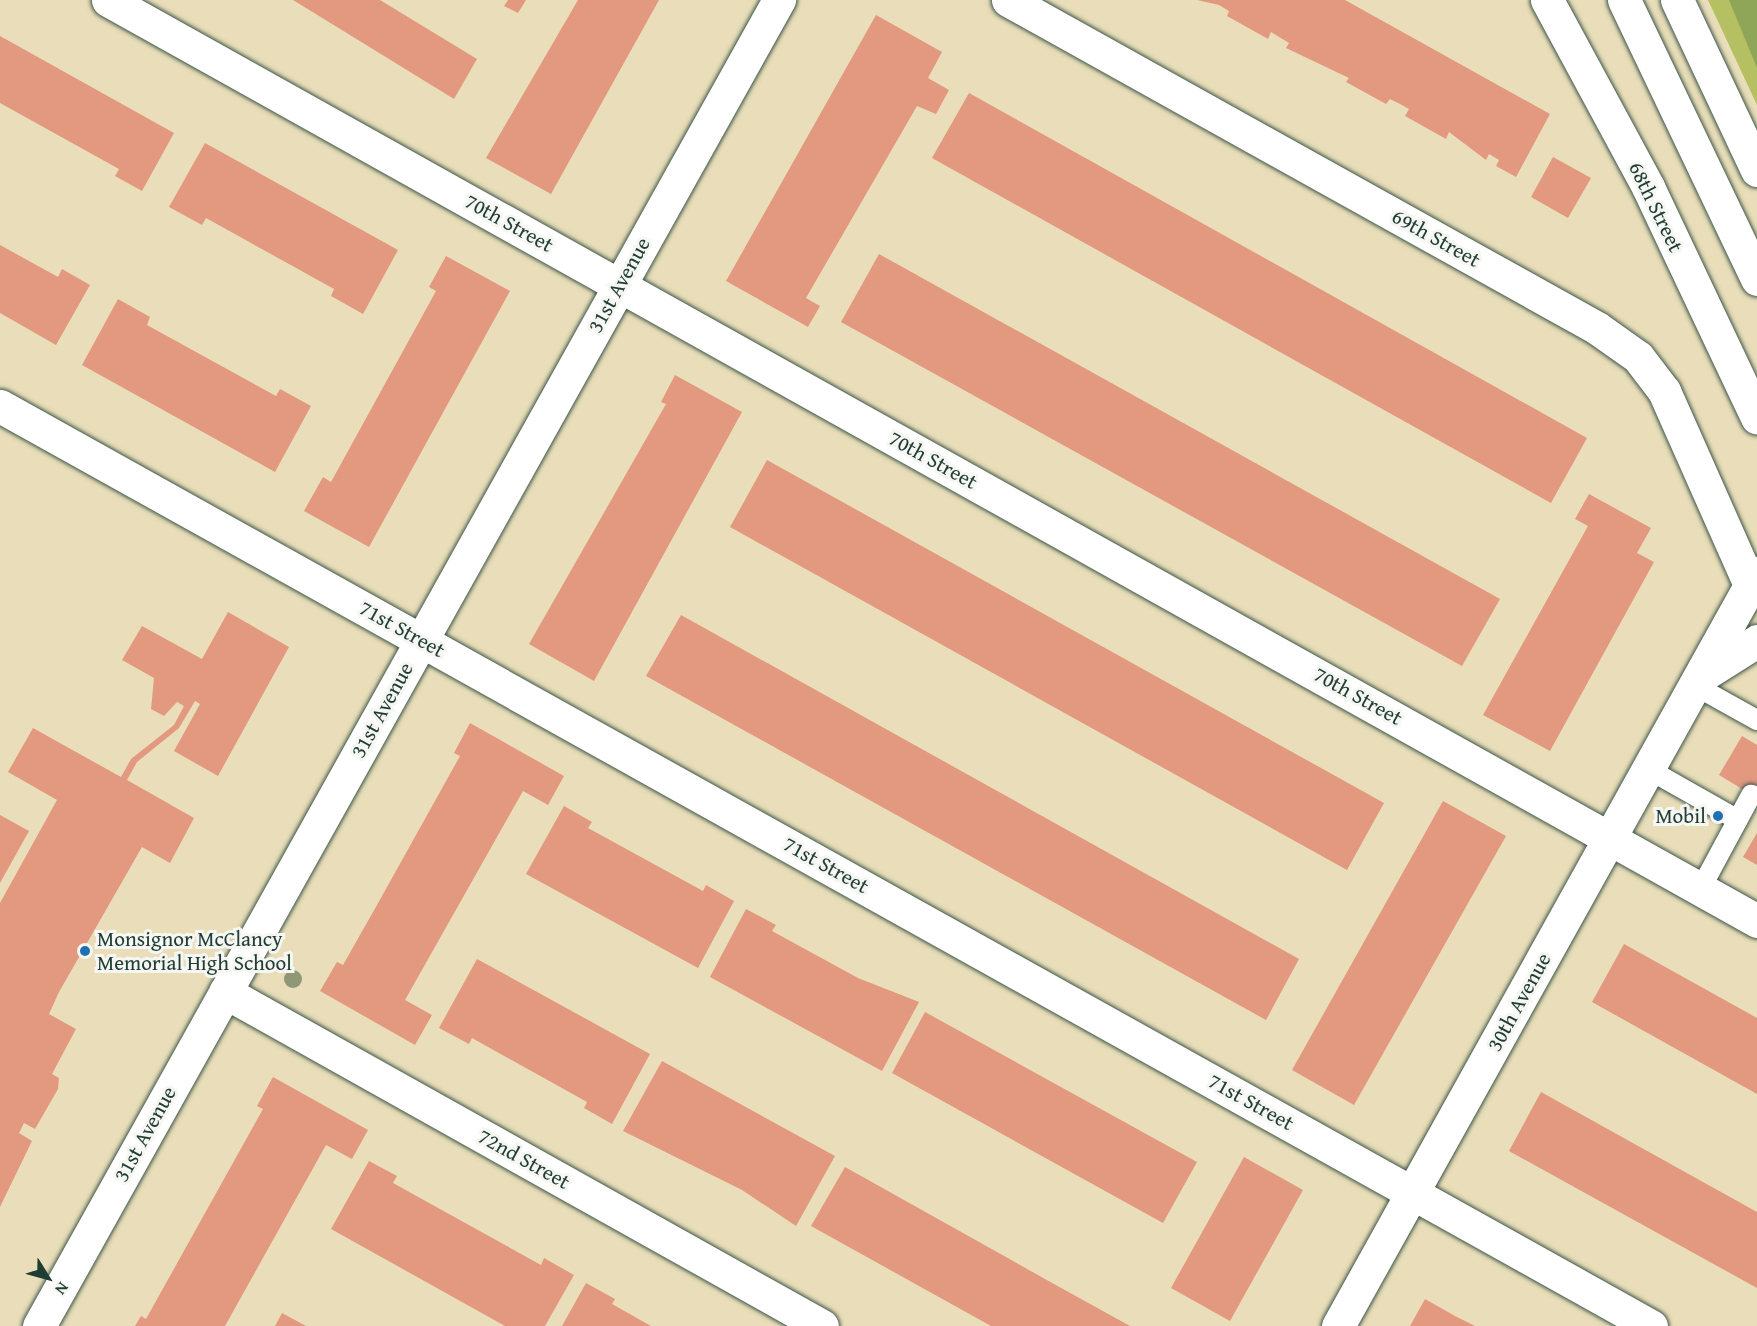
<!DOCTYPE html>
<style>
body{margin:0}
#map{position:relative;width:1757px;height:1326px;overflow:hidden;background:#e9deb9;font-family:"Gentium Book Plus",serif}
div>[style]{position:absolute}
.green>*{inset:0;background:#b4c062}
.forest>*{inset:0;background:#8fa658}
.building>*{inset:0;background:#e2997f}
.roads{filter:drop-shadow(0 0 2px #3d5548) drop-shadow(0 0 2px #3d5548)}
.service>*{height:20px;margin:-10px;padding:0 10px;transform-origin:10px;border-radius:10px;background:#fff}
.minor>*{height:33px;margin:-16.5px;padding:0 16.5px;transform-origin:16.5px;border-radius:16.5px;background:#fff}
.primary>*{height:33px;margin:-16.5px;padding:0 16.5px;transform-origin:16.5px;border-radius:16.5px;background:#fff}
.motorway>*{height:33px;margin:-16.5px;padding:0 16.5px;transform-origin:16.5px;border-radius:16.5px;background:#fff}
.trees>*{width:18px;height:18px;margin:-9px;border-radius:50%;background:#8e9876}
.dots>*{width:16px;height:16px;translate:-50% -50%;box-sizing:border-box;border:3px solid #f6f6f2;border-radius:50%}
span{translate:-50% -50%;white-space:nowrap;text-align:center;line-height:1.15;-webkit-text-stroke:6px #f6f6f2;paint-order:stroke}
.street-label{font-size:21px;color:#1f3d34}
.poi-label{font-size:21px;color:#1f3d34}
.right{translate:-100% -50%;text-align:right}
.left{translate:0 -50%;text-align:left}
.north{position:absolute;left:18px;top:1248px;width:60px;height:60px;-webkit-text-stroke:4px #f6f6f2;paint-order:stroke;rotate:127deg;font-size:16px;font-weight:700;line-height:24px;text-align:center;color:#1f3d34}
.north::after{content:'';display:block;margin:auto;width:21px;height:27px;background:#1f3d34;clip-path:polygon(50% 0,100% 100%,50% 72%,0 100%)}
</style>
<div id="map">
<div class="green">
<i style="clip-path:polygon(1708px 0,1757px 0,1757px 105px)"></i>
</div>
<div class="forest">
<i style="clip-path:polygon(1729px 0,1757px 0,1757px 68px)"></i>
</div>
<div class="building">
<i style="clip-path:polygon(293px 0,380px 0,477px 59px,454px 99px)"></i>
<i style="clip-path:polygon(508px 0,526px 0,518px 13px,504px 6px)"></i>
<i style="clip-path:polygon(578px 0,659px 0,551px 194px,486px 158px)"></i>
<i style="clip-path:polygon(1197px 0,1345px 0,1550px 114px,1516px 177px,1496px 166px,1499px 160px,1489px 154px,1486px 160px,1449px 132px,1446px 139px,1405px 116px,1409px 109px,1400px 104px,1390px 99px,1386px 104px,1346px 82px,1349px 78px,1286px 48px,1289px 43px,1271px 32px,1268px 39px,1227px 16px,1229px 11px,1219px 5px)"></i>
<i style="clip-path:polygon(876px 15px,942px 52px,928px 78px,949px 90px,936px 114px,917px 106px,806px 298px,820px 306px,808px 327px,726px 281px)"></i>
<i style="clip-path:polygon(0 36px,174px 133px,142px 191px,115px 176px,119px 169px,0 103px)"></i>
<i style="clip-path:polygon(969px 93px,1587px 438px,1551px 503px,932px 158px)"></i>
<i style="clip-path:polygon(205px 143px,398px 250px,363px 314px,331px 296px,334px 289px,206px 218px,202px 225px,169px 207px)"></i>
<i style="clip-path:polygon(1553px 157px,1591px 178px,1568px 218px,1531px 197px)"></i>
<i style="clip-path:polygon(0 245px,58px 277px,62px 269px,90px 285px,56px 345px,0 313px)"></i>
<i style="clip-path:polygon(879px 254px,1500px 599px,1462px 666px,841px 322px)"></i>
<i style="clip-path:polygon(446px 256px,510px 291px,369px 547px,304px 511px,323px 477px,331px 482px,436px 291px,429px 287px)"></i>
<i style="clip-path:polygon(118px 299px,150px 317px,147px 325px,276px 396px,280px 389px,311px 406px,275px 472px,82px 365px)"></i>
<i style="clip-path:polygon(675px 375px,742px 412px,594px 681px,529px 644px,666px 404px,661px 402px)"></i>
<i style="clip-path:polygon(767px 460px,1384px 803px,1347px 870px,730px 527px)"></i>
<i style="clip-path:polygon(1589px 494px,1651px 528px,1637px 553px,1654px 562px,1550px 751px,1483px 715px,1588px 526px,1575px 519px)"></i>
<i style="clip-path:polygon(228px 612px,289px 647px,218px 776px,174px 751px,200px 704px,195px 701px,179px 728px,137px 762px,127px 780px,194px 818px,170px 863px,142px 847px,59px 992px,49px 1014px,76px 1029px,52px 1074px,59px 1078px,58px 1089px,35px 1129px,24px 1123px,19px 1133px,32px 1141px,0 1207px,0 903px,57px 800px,8px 772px,33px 728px,121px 777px,131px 759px,174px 725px,184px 706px,177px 702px,164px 716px,151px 709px,154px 678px,122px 660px,142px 626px,202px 659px)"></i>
<i style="clip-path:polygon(681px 615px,1299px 959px,1266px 1020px,646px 676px)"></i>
<i style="clip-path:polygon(470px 723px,564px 776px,548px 805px,523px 791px,405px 1000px,432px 1015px,415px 1045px,320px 991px,337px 962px,343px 965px,377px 905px,460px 756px,454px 753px)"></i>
<i style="clip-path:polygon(1742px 736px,1757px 745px,1757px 798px,1719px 775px)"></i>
<i style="clip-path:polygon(1443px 801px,1506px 836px,1354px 1105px,1292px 1070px)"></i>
<i style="clip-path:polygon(564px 806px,592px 822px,588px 828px,703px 891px,706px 885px,734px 901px,698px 968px,526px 874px)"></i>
<i style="clip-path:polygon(0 815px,29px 831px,0 883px)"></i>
<i style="clip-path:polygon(1757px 833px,1757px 865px,1743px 857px)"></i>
<i style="clip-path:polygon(746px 909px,776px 925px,772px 931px,858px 978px,919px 1002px,882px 1071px,710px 977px)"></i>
<i style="clip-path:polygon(1624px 944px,1757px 1018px,1757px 1094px,1592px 1002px)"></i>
<i style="clip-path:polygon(477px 959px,650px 1054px,612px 1124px,584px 1108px,587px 1102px,472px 1038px,469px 1044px,439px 1028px)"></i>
<i style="clip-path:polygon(925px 1012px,1197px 1162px,1163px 1223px,892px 1073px)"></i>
<i style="clip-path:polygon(662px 1061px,835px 1156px,796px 1226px,742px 1190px,623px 1131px)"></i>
<i style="clip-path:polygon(273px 1077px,368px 1130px,352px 1159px,326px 1145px,225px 1326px,135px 1326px,141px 1316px,146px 1319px,263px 1109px,257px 1106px)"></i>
<i style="clip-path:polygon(1541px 1092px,1757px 1212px,1757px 1288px,1509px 1151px)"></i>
<i style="clip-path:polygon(1244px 1157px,1303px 1190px,1230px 1321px,1171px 1288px)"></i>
<i style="clip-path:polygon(369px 1161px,397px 1176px,393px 1183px,541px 1265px,544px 1258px,574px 1275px,545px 1326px,505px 1326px,331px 1229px)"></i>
<i style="clip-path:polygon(845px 1167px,1054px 1284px,1130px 1326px,991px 1326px,811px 1226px)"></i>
<i style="clip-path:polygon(586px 1283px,615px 1299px,612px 1304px,651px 1326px,562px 1326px)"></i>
<i style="clip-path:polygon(1425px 1299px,1455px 1316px,1475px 1326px,1410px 1326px)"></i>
<i style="clip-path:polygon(282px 1313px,306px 1326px,275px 1326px)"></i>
</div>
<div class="roads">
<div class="service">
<i style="left:1694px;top:685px;width:72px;rotate:29.1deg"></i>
<i style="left:1648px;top:769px;width:103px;rotate:29.5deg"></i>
<i style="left:1701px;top:888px;width:106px;rotate:-61.7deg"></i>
</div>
<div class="minor">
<i style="left:108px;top:0;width:1889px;rotate:29.18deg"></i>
<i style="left:1008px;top:0;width:674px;rotate:29.11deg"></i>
<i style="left:1597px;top:328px;width:50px;rotate:35.3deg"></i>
<i style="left:1638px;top:357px;width:43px;rotate:52.6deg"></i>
<i style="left:1664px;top:391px;width:212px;rotate:66.1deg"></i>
<i style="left:0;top:406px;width:1890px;rotate:29.13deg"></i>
<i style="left:1706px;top:673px;width:60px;rotate:-32.1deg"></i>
<i style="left:225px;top:992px;width:684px;rotate:29.23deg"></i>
<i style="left:39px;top:1326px;width:1519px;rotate:-60.84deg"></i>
<i style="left:1338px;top:1326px;width:862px;rotate:-60.91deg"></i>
</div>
<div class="primary">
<i style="left:1547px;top:0;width:213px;rotate:61.6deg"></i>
<i style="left:1648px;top:187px;width:255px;rotate:64.7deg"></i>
</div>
<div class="motorway">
<i style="left:1624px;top:0;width:309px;rotate:64.5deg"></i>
<i style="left:1677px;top:0;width:188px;rotate:64.8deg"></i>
</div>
</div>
<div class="trees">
<i style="left:293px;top:979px"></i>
</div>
<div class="dots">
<i style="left:1718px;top:816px;background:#1f6fb2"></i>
<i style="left:85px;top:951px;background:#1f6fb2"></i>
</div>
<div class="street-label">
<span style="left:1656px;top:207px;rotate:64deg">68th Street</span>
<span style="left:509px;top:223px;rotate:29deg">70th Street</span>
<span style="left:1436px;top:238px;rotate:29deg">69th Street</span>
<span style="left:619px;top:285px;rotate:-61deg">31st Avenue</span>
<span style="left:933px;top:460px;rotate:29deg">70th Street</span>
<span style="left:402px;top:629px;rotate:29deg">71st Street</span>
<span style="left:1358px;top:696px;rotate:29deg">70th Street</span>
<span style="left:382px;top:710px;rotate:-61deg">31st Avenue</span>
<span style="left:826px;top:865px;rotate:29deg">71st Street</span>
<span style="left:1519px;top:1002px;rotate:-61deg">30th Avenue</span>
<span style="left:1251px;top:1102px;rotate:29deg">71st Street</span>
<span style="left:145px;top:1134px;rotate:-61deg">31st Avenue</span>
<span style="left:524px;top:1159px;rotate:29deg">72nd Street</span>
</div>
<div class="poi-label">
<span class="right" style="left:1706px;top:816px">Mobil</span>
<span class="left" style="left:97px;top:951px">Monsignor McClancy<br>Memorial High School</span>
</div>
<div class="north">N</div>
</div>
